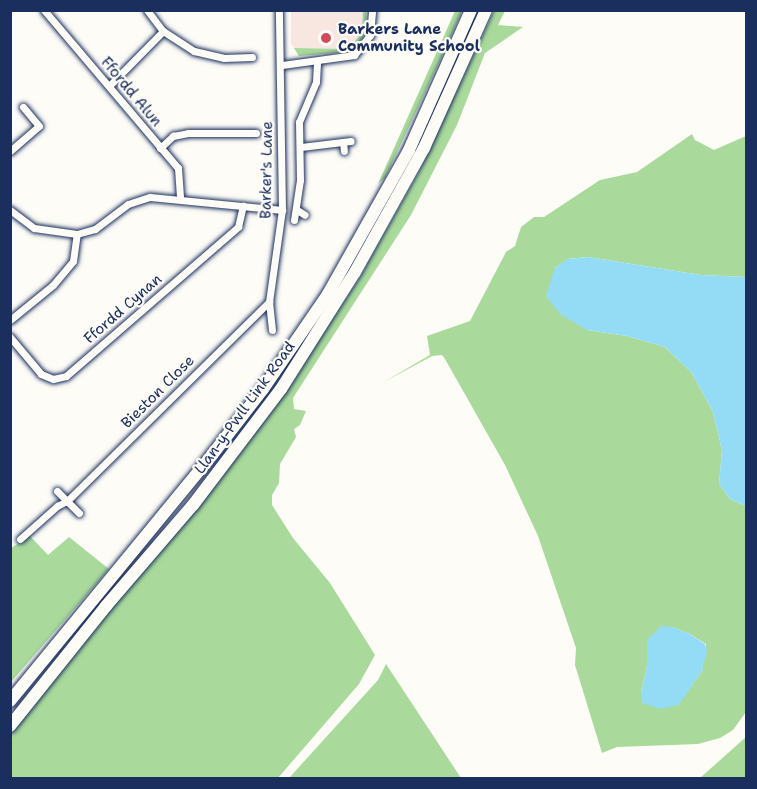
<!DOCTYPE html>
<style>
body{margin:0}
#map{position:relative;width:757px;height:789px;overflow:hidden;background:#fdfcf7;font-family:"Shantell Sans",sans-serif}
div>[style]{position:absolute}
.built>*{inset:0;background:#f8e6e0}
.green>*{inset:0;background:#a9da9b}
.water>*{inset:0;background:#94dcf5}
.roads{filter:drop-shadow(0 0 2px #1b2f5e) drop-shadow(0 0 2px #1b2f5e)}
.street>*{height:7px;margin:-3.5px;padding:0 3.5px;transform-origin:3.5px;border-radius:3.5px;background:#fdfcf7}
.highway>*{height:12px;margin:-6px;padding:0 6px;transform-origin:6px;border-radius:6px;background:#fdfcf7}
.dots>*{width:16px;height:16px;translate:-50% -50%;box-sizing:border-box;border:3px solid #fdfcf7;border-radius:50%}
span{translate:-50% -50%;white-space:nowrap;text-align:center;line-height:1.15;-webkit-text-stroke:4.5px #fdfcf7;paint-order:stroke}
.poi-label{font-size:15px;color:#1b2f5e;font-weight:700}
.left{translate:0 -50%;text-align:left}
.street-label{font-size:15px;color:#1b2f5e}
.frame{position:absolute;inset:0;border:12px solid #1b2f5e;pointer-events:none}
</style>
<div id="map">
<div class="built">
<i style="clip-path:polygon(291px 11px,366px 11px,366px 33px,358px 44px,345px 52px,299px 56px,291px 43px)"></i>
</div>
<div class="green">
<i style="clip-path:polygon(363px 11px,366px 11px,366px 33px,358px 44px,345px 52px,299px 56px,294px 48px,340px 49px,355px 42px,362px 31px)"></i>
<i style="clip-path:polygon(455px 11px,462px 11px,443px 54px,385px 178px,378px 184px)"></i>
<i style="clip-path:polygon(494px 11px,505px 11px,498px 25px,523px 27px,485px 53px,457px 125px,411px 215px,293px 398px,294px 409px,306px 411px,300px 425px,294px 429px,296px 437px,280px 464px,279px 483px,272px 495px,272px 505px,293px 538px,330px 583px,375px 655px,359px 684px,278px 778px,11px 778px,10px 732px,268px 417px,359px 279px,419px 172px)"></i>
<i style="clip-path:polygon(evenodd,692px 134px,695px 140px,714px 150px,746px 136px,746px 277px,701px 275px,588px 257px,568px 259px,555px 268px,587px 330px,627px 336px,665px 347px,692px 373px,713px 412px,722px 450px,719px 484px,730px 499px,746px 506px,746px 712px,733px 730px,720px 738px,698px 744px,617px 747px,602px 753px,575px 665px,576px 648px,538px 536px,505px 465px,445px 359px,442px 355px,432px 356px,382px 383px,430px 355px,427px 336px,470px 321px,506px 252px,515px 246px,521px 227px,534px 217px,544px 217px,600px 180px,637px 172px,692px 134px,672px 627px,690px 634px,706px 644px,702px 671px,678px 705px,641px 692px,647px 666px,647px 640px,672px 627px)"></i>
<i style="clip-path:polygon(30px 536px,48px 555px,69px 537px,109px 569px,11px 682px,11px 548px)"></i>
<i style="clip-path:polygon(386px 664px,461px 778px,289px 778px,378px 680px)"></i>
<i style="clip-path:polygon(746px 737px,746px 778px,700px 778px)"></i>
</div>
<div class="water">
<i style="clip-path:polygon(588px 257px,701px 275px,746px 277px,746px 506px,730px 499px,719px 484px,722px 450px,713px 412px,692px 373px,665px 347px,627px 336px,587px 330px,560px 314px,546px 296px,555px 268px,567px 259px)"></i>
<i style="clip-path:polygon(661px 626px,672px 627px,690px 634px,705px 644px,707px 652px,702px 671px,683px 699px,678px 705px,660px 709px,642px 703px,641px 692px,647px 666px,647px 640px)"></i>
</div>
<div class="roads">
<div class="street">
<i style="left:44px;top:10px;width:207px;rotate:49.7deg"></i>
<i style="left:178px;top:168px;width:30px;rotate:86deg"></i>
<i style="left:147px;top:10px;width:26px;rotate:53deg"></i>
<i style="left:163px;top:31px;width:37px;rotate:33deg"></i>
<i style="left:194px;top:51px;width:31px;rotate:13deg"></i>
<i style="left:224px;top:58px;width:28px;rotate:-2deg"></i>
<i style="left:282px;top:65px;width:73px;rotate:-7.9deg"></i>
<i style="left:354px;top:55px;width:26px;rotate:-51deg"></i>
<i style="left:370px;top:35px;width:25px;rotate:-85deg"></i>
<i style="left:109px;top:86px;width:77px;rotate:-45.5deg"></i>
<i style="left:343px;top:142px;width:9px;rotate:84deg"></i>
<i style="left:301px;top:147px;width:50px;rotate:-6.8deg"></i>
<i style="left:160px;top:148px;width:18px;rotate:-43deg"></i>
<i style="left:173px;top:136px;width:15px;rotate:-11deg"></i>
<i style="left:188px;top:133px;width:68px"></i>
<i style="left:10px;top:151px;width:38px;rotate:-41deg"></i>
<i style="left:39px;top:126px;width:25px;rotate:-130deg"></i>
<i style="left:10px;top:210px;width:30px;rotate:37deg"></i>
<i style="left:34px;top:228px;width:43px;rotate:7.9deg"></i>
<i style="left:77px;top:234px;width:19px;rotate:-16deg"></i>
<i style="left:95px;top:229px;width:41px;rotate:-37.1deg"></i>
<i style="left:128px;top:204px;width:23px;rotate:-18deg"></i>
<i style="left:150px;top:197px;width:133px;rotate:5.6deg"></i>
<i style="left:297px;top:210px;width:9px;rotate:32deg"></i>
<i style="left:294px;top:220px;width:40px;rotate:-81.5deg"></i>
<i style="left:300px;top:180px;width:58px;rotate:-91deg"></i>
<i style="left:299px;top:122px;width:43px;rotate:-67deg"></i>
<i style="left:316px;top:82px;width:20px;rotate:-87deg"></i>
<i style="left:10px;top:320px;width:55px;rotate:-39.1deg"></i>
<i style="left:53px;top:285px;width:31px;rotate:-50deg"></i>
<i style="left:73px;top:261px;width:27px;rotate:-82deg"></i>
<i style="left:272px;top:330px;width:28px;rotate:-96deg"></i>
<i style="left:269px;top:302px;width:93px;rotate:-82deg"></i>
<i style="left:282px;top:210px;width:200px;rotate:-90.9deg"></i>
<i style="left:10px;top:337px;width:48px;rotate:50deg"></i>
<i style="left:41px;top:374px;width:13px;rotate:23deg"></i>
<i style="left:53px;top:379px;width:13px;rotate:-13deg"></i>
<i style="left:66px;top:376px;width:228px;rotate:-40.9deg"></i>
<i style="left:238px;top:227px;width:22px;rotate:-77deg"></i>
<i style="left:57px;top:491px;width:31px;rotate:45deg"></i>
<i style="left:20px;top:539px;width:50px;rotate:-41.7deg"></i>
<i style="left:57px;top:506px;width:11px;rotate:-27deg"></i>
<i style="left:67px;top:501px;width:284px;rotate:-44.6deg"></i>
</div>
<div class="highway">
<i style="left:10px;top:701px;width:318px;rotate:-50.6deg"></i>
<i style="left:212px;top:455px;width:83px;rotate:-52.3deg"></i>
<i style="left:263px;top:389px;width:115px;rotate:-55.6deg"></i>
<i style="left:328px;top:294px;width:165px;rotate:-60.6deg"></i>
<i style="left:409px;top:150px;width:153px;rotate:-66.1deg"></i>
<i style="left:10px;top:726px;width:154px;rotate:-51.3deg"></i>
<i style="left:106px;top:606px;width:133px;rotate:-49.3deg"></i>
<i style="left:193px;top:505px;width:146px;rotate:-52.8deg"></i>
<i style="left:281px;top:389px;width:138px;rotate:-57.7deg"></i>
<i style="left:355px;top:272px;width:142px;rotate:-60.9deg"></i>
<i style="left:424px;top:148px;width:151px;rotate:-65.8deg"></i>
</div>
</div>
<div class="dots">
<i style="left:326px;top:38px;background:#d1495b"></i>
</div>
<div class="poi-label">
<span class="left" style="left:338px;top:38px">Barkers Lane<br>Community School</span>
</div>
<div class="street-label">
<span style="left:131px;top:92px;rotate:50deg">Ffordd Alun</span>
<span style="left:267px;top:170px;rotate:-89deg">Barker's Lane</span>
<span style="left:123px;top:309px;rotate:-41deg">Ffordd Cynan</span>
<span style="left:158px;top:392px;rotate:-45deg">Bieston Close</span>
<span style="left:245px;top:408px;rotate:-54deg">Llan-y-Pwll Link Road</span>
</div>
<div class="frame"></div>
</div>
